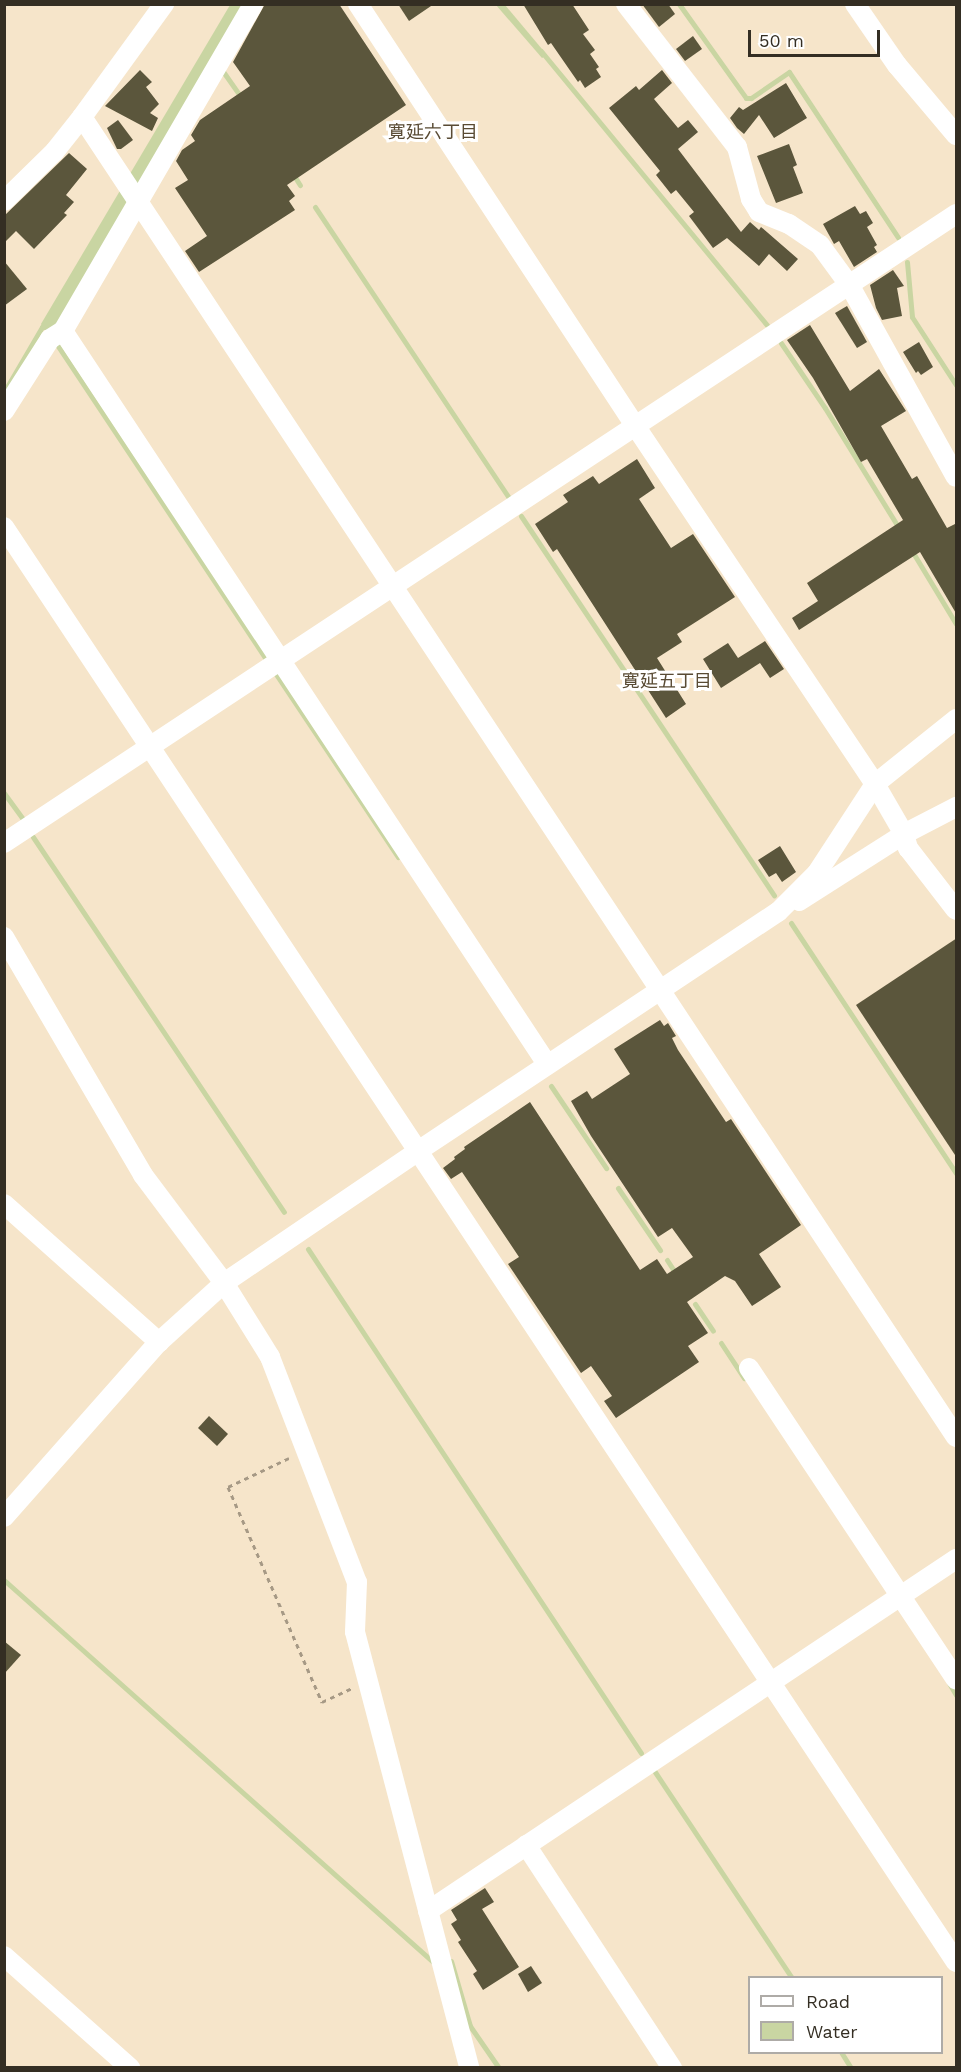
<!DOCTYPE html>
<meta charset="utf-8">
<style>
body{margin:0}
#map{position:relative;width:961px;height:2072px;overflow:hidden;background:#f6e5ca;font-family:"Work Sans","Noto Sans JP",sans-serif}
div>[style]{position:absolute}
.water>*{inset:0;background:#c9d5a2}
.stream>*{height:5px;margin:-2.5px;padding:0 2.5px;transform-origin:2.5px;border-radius:2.5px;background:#c9d5a2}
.building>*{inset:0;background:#5b563c}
.path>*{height:3px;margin-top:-1.5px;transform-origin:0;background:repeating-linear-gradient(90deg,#a69985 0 4.5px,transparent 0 9px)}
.minor>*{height:20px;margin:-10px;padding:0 10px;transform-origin:10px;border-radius:10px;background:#fff}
span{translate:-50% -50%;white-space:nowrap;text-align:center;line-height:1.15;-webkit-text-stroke:6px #fff;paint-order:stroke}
.neighbourhood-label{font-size:18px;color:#594b34}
.frame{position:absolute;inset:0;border:6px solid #342e23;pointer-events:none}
.legend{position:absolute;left:748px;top:1976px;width:195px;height:78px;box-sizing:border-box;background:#fff;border:2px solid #aeaba7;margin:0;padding:8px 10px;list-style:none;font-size:18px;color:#342e23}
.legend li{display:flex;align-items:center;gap:12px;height:30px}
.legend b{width:30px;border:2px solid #aeaba7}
.scale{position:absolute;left:748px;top:30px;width:132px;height:27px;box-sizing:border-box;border:3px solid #342e23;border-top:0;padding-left:8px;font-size:18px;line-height:21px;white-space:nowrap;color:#342e23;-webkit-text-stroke:4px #fff;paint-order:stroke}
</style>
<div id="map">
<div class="water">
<i style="clip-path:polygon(230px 5px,244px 5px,54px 329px,43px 329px,41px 324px)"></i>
<i style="clip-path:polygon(496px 5px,505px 5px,547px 55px,542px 58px)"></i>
</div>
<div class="stream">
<i style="left:679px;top:4px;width:115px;rotate:54.5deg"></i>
<i style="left:746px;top:98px;width:5px"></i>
<i style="left:751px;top:98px;width:46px;rotate:-34.4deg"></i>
<i style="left:789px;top:72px;width:198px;rotate:56.6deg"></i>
<i style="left:541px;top:51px;width:355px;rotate:50.5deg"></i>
<i style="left:222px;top:70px;width:35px;rotate:55deg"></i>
<i style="left:293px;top:174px;width:13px;rotate:58deg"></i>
<i style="left:315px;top:207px;width:350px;rotate:56.3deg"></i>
<i style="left:907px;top:262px;width:55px;rotate:84.8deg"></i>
<i style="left:912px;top:317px;width:81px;rotate:57.1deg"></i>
<i style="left:781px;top:343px;width:78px;rotate:55.9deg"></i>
<i style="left:825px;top:408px;width:143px;rotate:58.4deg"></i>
<i style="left:58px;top:346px;width:374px;rotate:56.4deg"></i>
<i style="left:4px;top:392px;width:75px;rotate:-59.7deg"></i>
<i style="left:42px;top:327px;width:5px"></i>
<i style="left:521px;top:516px;width:456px;rotate:56.3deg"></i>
<i style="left:912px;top:551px;width:85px;rotate:58.9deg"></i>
<i style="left:276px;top:674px;width:220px;rotate:56.3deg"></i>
<i style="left:4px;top:793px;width:31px;rotate:54deg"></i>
<i style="left:33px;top:837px;width:451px;rotate:56.2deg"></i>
<i style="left:791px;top:923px;width:300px;rotate:56.6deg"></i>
<i style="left:551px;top:1086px;width:99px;rotate:56.1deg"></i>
<i style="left:618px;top:1188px;width:75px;rotate:55.9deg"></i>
<i style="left:308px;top:1249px;width:604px;rotate:56.55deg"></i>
<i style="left:667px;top:1260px;width:17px;rotate:57deg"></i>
<i style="left:695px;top:1304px;width:32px;rotate:56deg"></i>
<i style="left:721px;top:1343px;width:42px;rotate:56.7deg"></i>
<i style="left:4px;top:1580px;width:574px;rotate:41.68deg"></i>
<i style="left:949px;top:1683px;width:14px;rotate:60deg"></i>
<i style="left:655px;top:1772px;width:247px;rotate:56.4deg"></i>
<i style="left:451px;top:1961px;width:68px;rotate:73.7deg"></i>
<i style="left:470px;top:2026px;width:51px;rotate:55.4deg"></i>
<i style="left:841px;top:2052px;width:19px;rotate:58deg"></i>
</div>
<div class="building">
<i style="clip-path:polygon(265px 4px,339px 4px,406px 105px,287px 185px,295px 196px,289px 201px,295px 210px,199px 272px,185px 251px,207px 236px,175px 188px,188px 180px,176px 161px,182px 150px,195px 141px,191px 135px,200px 120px,250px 86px,233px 62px)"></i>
<i style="clip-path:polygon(398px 4px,434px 4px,409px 21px)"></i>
<i style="clip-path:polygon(523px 4px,572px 4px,589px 30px,583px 34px,595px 50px,590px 54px,599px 67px,596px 69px,601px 77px,585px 88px,580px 80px,578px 82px,551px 43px,548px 45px)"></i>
<i style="clip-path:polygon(642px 4px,668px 4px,675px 14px,659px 27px)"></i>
<i style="clip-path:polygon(693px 36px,702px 49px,685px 61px,676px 49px)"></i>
<i style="clip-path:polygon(140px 70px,152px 82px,146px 87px,159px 104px,150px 113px,158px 118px,152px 131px,105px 106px)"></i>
<i style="clip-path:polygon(662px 70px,672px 83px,654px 99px,678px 128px,688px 120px,698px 132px,678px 149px,741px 232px,750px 222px,759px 230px,761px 227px,798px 259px,787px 271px,769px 254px,759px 266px,727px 238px,713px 248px,689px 216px,694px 212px,676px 190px,671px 194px,656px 175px,660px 171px,609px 108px,636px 86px,639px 90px)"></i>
<i style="clip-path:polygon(786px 83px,807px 118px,774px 138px,759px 115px,744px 134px,737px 128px,730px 118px,739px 107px,743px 110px)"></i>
<i style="clip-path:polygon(118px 120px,133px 140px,121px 149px,117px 149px,107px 128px)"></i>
<i style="clip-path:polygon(789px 144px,797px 165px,793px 167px,803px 193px,776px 203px,757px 156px)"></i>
<i style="clip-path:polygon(69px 153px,87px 169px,66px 195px,74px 202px,64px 213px,67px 215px,34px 249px,16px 231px,4px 243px,4px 216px)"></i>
<i style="clip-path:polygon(855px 206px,860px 214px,866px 211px,873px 223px,867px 227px,877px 245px,874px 247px,877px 252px,854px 267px,839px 241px,834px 244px,823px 224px)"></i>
<i style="clip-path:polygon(4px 261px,27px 289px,4px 306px)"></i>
<i style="clip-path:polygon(893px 270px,904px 286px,897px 288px,902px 316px,882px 320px,876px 308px,870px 285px)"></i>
<i style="clip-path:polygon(847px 306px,867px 342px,857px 348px,835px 313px)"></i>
<i style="clip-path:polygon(810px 325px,850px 391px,879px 369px,906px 411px,881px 426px,912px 479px,917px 476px,947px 528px,957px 523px,957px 615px,920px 552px,799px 630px,792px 618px,818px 601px,807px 583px,903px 520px,867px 459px,861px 462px,813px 378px,787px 340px)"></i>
<i style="clip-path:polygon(919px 342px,933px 367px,921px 375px,918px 371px,916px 373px,903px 352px)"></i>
<i style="clip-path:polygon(637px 459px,655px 488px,639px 499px,671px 548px,693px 534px,735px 597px,677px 634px,682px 642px,657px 658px,686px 704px,666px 718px,557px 549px,553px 552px,535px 524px,568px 502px,563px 495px,593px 476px,599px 484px)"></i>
<i style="clip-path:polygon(765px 641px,784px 669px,770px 678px,760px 663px,721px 688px,703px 659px,728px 643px,738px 658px)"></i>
<i style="clip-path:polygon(780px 846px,796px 872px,782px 882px,776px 873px,769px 877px,758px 860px)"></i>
<i style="clip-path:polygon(957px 938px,957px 1158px,856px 1005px)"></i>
<i style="clip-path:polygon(660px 1020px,664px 1026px,668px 1023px,676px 1036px,672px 1038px,678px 1050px,726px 1122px,731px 1119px,801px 1225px,759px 1254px,781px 1287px,752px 1306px,735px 1281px,725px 1276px,687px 1302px,708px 1333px,688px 1346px,699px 1362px,616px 1418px,604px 1401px,612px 1396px,591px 1366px,581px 1373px,508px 1264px,519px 1257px,462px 1172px,451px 1179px,443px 1168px,455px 1159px,454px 1157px,465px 1149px,464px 1147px,530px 1102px,640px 1270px,657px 1259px,667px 1274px,693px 1257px,672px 1228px,658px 1237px,591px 1136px,571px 1101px,587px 1091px,592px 1099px,630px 1074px,614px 1049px)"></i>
<i style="clip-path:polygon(209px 1416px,228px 1434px,217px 1446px,198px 1428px)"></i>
<i style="clip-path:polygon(4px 1641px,21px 1655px,4px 1674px)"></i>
<i style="clip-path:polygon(485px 1888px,494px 1902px,482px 1909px,519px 1967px,483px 1990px,473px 1974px,477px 1971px,458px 1942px,461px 1940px,451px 1924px,457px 1920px,451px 1910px)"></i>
<i style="clip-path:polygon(531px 1966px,542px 1983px,528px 1992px,518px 1974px)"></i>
</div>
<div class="path">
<i style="left:289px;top:1458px;width:68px;rotate:154.6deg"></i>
<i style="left:228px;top:1487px;width:235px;rotate:66.4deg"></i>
<i style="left:322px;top:1702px;width:33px;rotate:-25deg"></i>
</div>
<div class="minor">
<i style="left:358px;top:4px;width:506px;rotate:56.69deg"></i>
<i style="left:636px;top:427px;width:430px;rotate:56.2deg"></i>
<i style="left:875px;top:784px;width:58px;rotate:59.9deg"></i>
<i style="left:904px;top:834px;width:15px;rotate:74deg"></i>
<i style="left:908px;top:848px;width:78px;rotate:52.3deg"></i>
<i style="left:626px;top:4px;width:181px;rotate:52.2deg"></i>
<i style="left:737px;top:147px;width:54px;rotate:74.9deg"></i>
<i style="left:751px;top:199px;width:15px;rotate:58deg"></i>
<i style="left:759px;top:212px;width:32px;rotate:22deg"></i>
<i style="left:789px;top:224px;width:37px;rotate:34deg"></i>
<i style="left:820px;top:245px;width:51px;rotate:53.8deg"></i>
<i style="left:850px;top:286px;width:218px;rotate:61deg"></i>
<i style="left:855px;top:4px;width:74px;rotate:55.5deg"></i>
<i style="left:897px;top:65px;width:92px;rotate:49.9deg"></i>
<i style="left:82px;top:117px;width:1583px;rotate:56.49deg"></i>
<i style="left:4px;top:201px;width:71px;rotate:-44.4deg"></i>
<i style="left:55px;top:151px;width:43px;rotate:-51.5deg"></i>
<i style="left:82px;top:117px;width:140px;rotate:-54deg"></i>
<i style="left:63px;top:331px;width:878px;rotate:56.56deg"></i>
<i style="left:4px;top:411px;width:85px;rotate:-57.4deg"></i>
<i style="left:50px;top:339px;width:15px;rotate:-32deg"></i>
<i style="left:63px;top:331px;width:378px;rotate:-59.8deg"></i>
<i style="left:4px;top:527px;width:1722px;rotate:56.44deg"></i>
<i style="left:4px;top:843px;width:1141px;rotate:-33.45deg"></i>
<i style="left:799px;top:901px;width:125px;rotate:-32.5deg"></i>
<i style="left:904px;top:834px;width:59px;rotate:-27.4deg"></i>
<i style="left:4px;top:937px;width:276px;rotate:59.7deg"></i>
<i style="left:143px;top:1175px;width:135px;rotate:53.1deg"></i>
<i style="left:224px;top:1283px;width:87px;rotate:58.1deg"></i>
<i style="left:270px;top:1357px;width:241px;rotate:68.9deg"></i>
<i style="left:357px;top:1582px;width:50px;rotate:92.3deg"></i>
<i style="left:355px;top:1632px;width:451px;rotate:75.3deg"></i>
<i style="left:4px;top:1204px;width:208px;rotate:41.7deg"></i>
<i style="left:749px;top:1368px;width:374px;rotate:56.4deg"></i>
<i style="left:4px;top:1517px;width:234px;rotate:-48.5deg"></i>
<i style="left:159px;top:1342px;width:88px;rotate:-42.2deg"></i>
<i style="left:224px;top:1283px;width:235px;rotate:-34.2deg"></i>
<i style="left:418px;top:1151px;width:432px;rotate:-33.6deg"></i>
<i style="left:778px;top:912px;width:55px;rotate:-45deg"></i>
<i style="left:817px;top:873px;width:106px;rotate:-56.9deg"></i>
<i style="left:875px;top:784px;width:104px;rotate:-38.7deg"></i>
<i style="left:526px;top:1845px;width:267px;rotate:56.8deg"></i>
<i style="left:428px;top:1911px;width:635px;rotate:-33.69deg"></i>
<i style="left:4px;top:1956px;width:169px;rotate:41.6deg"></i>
</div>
<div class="neighbourhood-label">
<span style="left:433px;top:132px">寛延六丁目</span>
<span style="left:667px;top:681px">寛延五丁目</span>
</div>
<div class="frame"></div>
<ul class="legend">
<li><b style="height:8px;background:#fff"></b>Road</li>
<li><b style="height:16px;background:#c9d5a2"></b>Water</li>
</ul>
<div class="scale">50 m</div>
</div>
